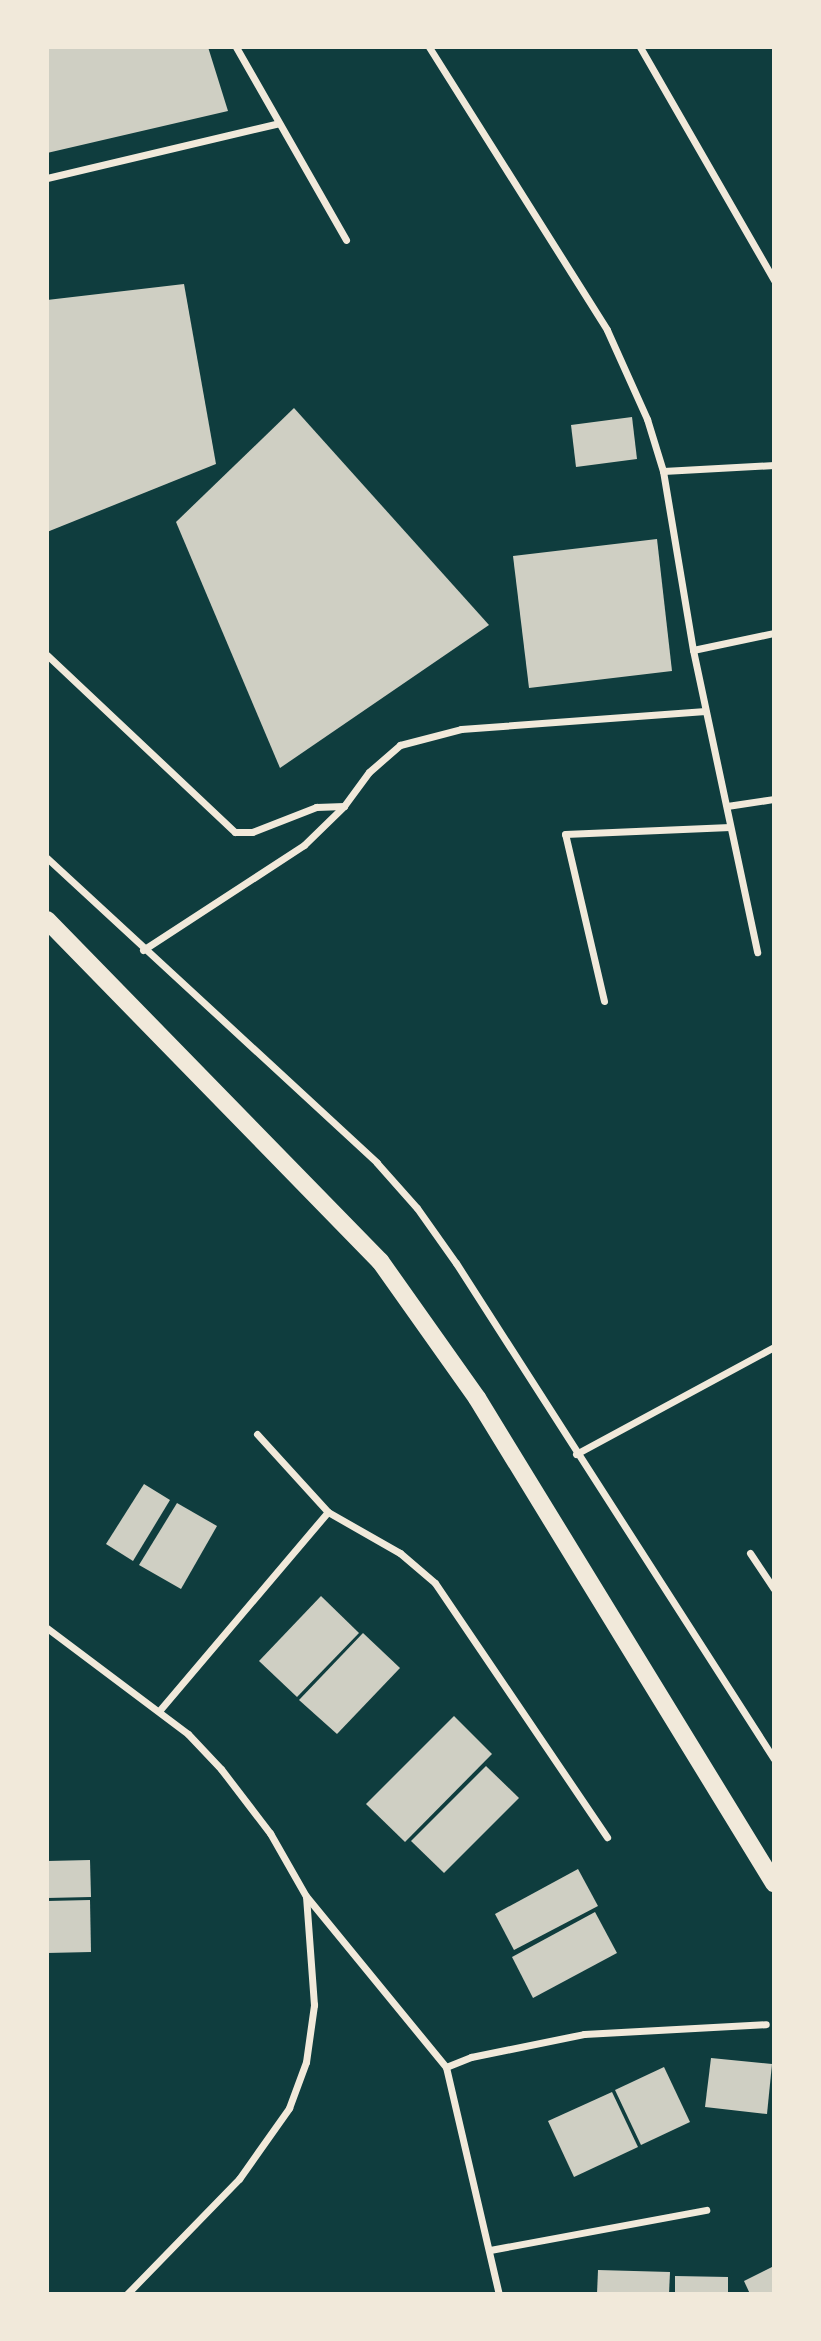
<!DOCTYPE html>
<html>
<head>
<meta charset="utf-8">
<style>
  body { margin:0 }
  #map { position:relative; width:821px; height:2341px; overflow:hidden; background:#0f3d3e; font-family:Barlow,sans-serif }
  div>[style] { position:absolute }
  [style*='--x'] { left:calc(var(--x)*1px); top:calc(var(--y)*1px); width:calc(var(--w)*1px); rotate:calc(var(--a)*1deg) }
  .building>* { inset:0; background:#cfcfc3 }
  .minor>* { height:7px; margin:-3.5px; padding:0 3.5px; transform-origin:3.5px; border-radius:3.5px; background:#f1e9da }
  .primary>* { height:18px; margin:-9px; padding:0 9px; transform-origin:9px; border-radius:9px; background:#f1e9da }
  span { translate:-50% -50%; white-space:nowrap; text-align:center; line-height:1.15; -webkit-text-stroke:6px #f1e9da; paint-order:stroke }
  .frame { position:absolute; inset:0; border:49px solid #f1e9da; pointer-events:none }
</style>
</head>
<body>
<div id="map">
  <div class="building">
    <div style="clip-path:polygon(47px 47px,208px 47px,228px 111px,47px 153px)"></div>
    <div style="clip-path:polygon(184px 284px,216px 464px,47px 532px,47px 300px)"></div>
    <div style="clip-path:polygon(294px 408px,489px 625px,280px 768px,176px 522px)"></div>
    <div style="clip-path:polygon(632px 417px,637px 459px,576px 467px,571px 425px)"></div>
    <div style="clip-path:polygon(657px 539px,672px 671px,529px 688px,513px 556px)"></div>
    <div style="clip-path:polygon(144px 1484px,170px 1500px,133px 1561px,106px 1544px)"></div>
    <div style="clip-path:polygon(177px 1503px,217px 1526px,181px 1589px,139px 1565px)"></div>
    <div style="clip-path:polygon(321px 1596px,359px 1633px,297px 1697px,259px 1661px)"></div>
    <div style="clip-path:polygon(363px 1633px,400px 1668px,337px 1734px,299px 1700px)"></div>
    <div style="clip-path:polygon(454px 1716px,492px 1754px,405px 1842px,366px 1804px)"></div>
    <div style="clip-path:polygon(486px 1766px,519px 1798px,444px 1873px,411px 1841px)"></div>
    <div style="clip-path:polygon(90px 1860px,91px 1897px,47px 1898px,47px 1861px)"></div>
    <div style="clip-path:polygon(578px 1869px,598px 1906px,514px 1950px,495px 1914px)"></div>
    <div style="clip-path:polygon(90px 1900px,91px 1952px,47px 1953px,47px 1901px)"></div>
    <div style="clip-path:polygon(595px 1912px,617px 1953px,533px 1998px,512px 1957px)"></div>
    <div style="clip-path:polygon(711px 2058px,772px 2064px,767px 2114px,705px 2107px)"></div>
    <div style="clip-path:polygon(664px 2067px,690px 2122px,641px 2145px,615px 2090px)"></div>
    <div style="clip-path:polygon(612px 2092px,638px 2147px,574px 2177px,548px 2121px)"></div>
    <div style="clip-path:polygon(774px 2266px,774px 2294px,750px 2294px,744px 2281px)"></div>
    <div style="clip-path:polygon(598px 2270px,670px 2272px,669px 2294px,597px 2294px)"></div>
    <div style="clip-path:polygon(675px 2276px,728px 2277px,728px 2294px,675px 2294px)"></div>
  </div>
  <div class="minor">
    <div style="--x:236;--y:47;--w:222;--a:60.3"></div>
    <div style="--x:429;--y:47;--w:334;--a:57.8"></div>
    <div style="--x:607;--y:330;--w:98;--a:65.8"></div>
    <div style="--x:647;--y:419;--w:54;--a:72.9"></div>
    <div style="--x:663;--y:471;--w:181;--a:80.5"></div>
    <div style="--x:693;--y:650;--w:309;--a:78"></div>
    <div style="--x:640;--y:47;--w:269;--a:60.1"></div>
    <div style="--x:47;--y:178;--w:238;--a:-13.3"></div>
    <div style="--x:663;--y:471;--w:111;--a:-3.1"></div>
    <div style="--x:693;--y:650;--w:83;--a:-11.9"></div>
    <div style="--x:47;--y:655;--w:258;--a:43.3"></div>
    <div style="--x:235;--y:832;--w:17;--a:0"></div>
    <div style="--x:252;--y:832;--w:69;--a:-21.3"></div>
    <div style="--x:316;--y:807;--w:28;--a:-2"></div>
    <div style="--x:727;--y:806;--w:48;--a:-8.5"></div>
    <div style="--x:47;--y:858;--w:449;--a:42.7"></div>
    <div style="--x:377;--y:1163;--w:60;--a:48.4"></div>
    <div style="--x:417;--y:1208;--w:67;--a:54.7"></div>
    <div style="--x:456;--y:1263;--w:589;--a:57.33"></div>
    <div style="--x:143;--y:950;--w:192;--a:-33.1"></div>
    <div style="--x:304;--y:845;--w:56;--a:-44.3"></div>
    <div style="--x:344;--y:806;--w:42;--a:-53.7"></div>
    <div style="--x:369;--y:772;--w:41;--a:-41.1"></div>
    <div style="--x:400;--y:745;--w:63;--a:-14.7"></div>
    <div style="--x:461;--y:729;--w:245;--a:-4.2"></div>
    <div style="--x:604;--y:1001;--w:171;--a:-103.1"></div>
    <div style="--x:565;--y:834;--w:165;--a:-2.4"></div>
    <div style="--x:257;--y:1434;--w:105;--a:47.7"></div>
    <div style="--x:328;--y:1512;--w:83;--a:29.7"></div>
    <div style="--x:400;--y:1553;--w:46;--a:40.6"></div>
    <div style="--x:435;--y:1583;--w:307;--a:55.9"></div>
    <div style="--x:576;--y:1454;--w:225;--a:-28.4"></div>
    <div style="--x:750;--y:1553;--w:43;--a:56.3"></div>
    <div style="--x:47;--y:1628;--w:176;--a:36.9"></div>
    <div style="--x:188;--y:1734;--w:48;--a:46.7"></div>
    <div style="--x:221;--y:1769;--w:81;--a:52.6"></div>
    <div style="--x:270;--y:1833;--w:73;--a:60.3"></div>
    <div style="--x:306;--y:1896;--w:221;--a:50.7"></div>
    <div style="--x:446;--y:2067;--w:233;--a:76.9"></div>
    <div style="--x:159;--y:1711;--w:261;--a:-49.7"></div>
    <div style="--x:446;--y:2067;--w:27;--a:-22"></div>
    <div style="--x:471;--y:2057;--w:115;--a:-11.5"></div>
    <div style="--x:584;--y:2034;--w:182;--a:-3.1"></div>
    <div style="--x:490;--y:2250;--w:220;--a:-10.5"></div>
    <div style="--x:127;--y:2294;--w:161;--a:-45.8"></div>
    <div style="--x:239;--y:2179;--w:87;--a:-54.8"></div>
    <div style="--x:289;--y:2108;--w:49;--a:-69.7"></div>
    <div style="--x:306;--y:2062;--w:58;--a:-82"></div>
    <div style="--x:314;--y:2005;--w:108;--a:-94.2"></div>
  </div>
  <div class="primary">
    <div style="--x:47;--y:920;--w:477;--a:45.7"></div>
    <div style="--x:380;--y:1261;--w:168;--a:54.7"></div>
    <div style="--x:477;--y:1398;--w:569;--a:58.52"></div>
  </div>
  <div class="frame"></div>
</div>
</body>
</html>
